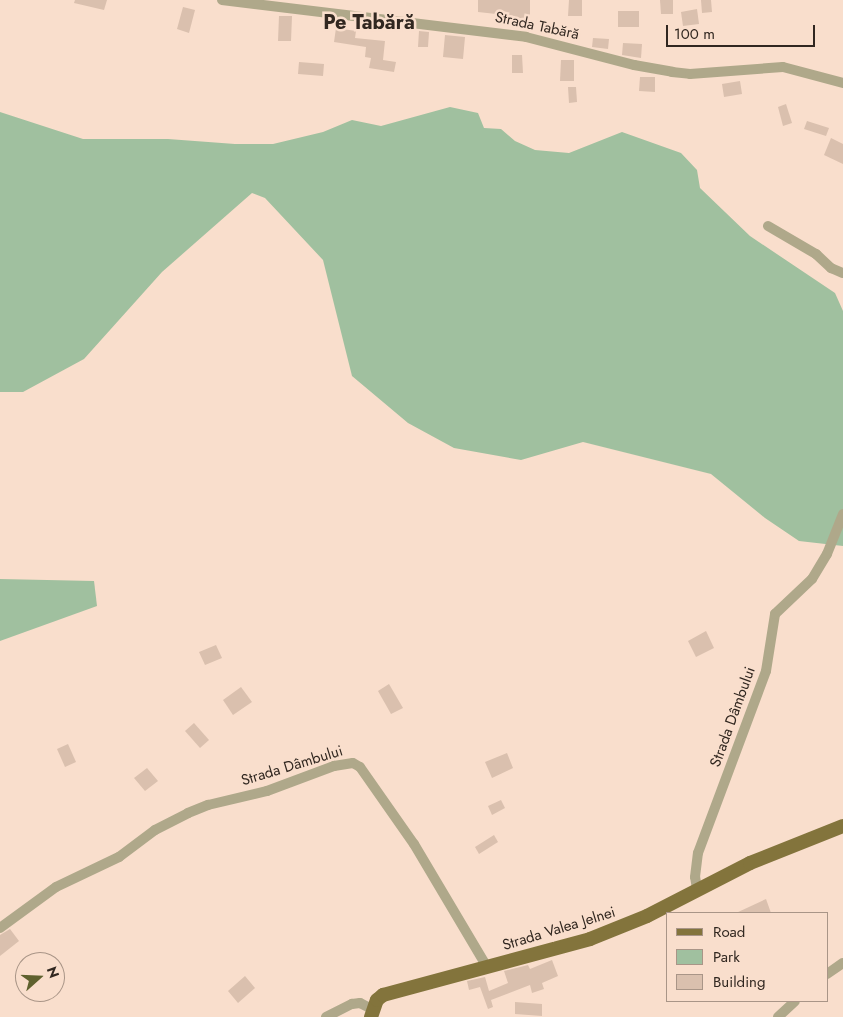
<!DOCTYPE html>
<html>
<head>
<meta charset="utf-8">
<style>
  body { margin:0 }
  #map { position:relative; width:843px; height:1017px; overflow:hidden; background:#f9decc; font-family:Jost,sans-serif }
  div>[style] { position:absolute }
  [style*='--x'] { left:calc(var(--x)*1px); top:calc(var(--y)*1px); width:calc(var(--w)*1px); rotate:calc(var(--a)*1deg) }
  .green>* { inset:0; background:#a0c09f }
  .building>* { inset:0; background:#dac0ae }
  .minor>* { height:10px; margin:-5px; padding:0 5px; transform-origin:5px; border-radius:5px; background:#afa88a }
  .major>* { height:14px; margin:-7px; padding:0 7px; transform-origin:7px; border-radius:7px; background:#83743c }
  span { translate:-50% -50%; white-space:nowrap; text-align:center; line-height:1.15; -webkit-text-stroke:5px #f9decc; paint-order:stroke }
  .street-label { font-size:15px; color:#312720 }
  .district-label { font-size:20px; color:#312720; font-weight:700 }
  .legend { position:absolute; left:666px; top:912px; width:162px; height:90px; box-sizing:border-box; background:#f9decc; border:1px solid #a99587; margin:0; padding:6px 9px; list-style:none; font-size:15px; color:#312720 }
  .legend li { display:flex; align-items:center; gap:10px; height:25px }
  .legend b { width:25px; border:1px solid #a99587 }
  .north { position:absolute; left:15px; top:952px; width:50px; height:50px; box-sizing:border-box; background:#f9decc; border:1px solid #a99587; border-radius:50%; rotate:70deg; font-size:14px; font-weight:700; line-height:20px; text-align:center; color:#312720 }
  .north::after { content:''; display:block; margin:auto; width:18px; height:22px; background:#5f612e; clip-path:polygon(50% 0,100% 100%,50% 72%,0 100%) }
  .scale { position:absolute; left:666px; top:25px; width:149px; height:22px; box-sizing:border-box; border:2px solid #312720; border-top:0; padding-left:6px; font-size:15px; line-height:18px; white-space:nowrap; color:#312720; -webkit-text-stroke:4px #f9decc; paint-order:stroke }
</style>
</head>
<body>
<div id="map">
  <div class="green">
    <div style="clip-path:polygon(450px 107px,478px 113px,484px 128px,501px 129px,515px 141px,535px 150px,569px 153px,622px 132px,681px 153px,697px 170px,700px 188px,750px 236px,835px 293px,843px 311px,843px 546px,799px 541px,765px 518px,711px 474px,583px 442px,521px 460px,454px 448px,408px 423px,352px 376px,323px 260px,265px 198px,252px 193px,162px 272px,84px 359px,23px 392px,0 392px,0 112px,83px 139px,168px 139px,235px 144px,273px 144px,323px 132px,352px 120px,381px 126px)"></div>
    <div style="clip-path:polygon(0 579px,94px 581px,97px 606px,0 641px)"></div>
  </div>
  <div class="building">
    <div style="clip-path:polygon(75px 0,107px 0,104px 10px,74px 3px)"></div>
    <div style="clip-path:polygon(478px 0,530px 0,530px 18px,515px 18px,515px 16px,478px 12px)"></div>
    <div style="clip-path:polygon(569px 0,582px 0,582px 16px,568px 16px)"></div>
    <div style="clip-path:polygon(660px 0,673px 0,673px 14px,661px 14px)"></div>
    <div style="clip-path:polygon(701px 0,711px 0,712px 12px,702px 13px)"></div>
    <div style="clip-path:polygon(183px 7px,195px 10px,189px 33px,177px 29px)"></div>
    <div style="clip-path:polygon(697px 9px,699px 24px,683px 26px,681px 12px)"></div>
    <div style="clip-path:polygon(618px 11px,639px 11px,639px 27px,618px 27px)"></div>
    <div style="clip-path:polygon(279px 16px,292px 16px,291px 41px,278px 41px)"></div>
    <div style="clip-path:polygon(336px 28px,356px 31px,355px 38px,385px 41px,383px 60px,396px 62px,394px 72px,369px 68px,371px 58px,365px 57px,366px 47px,334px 42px)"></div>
    <div style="clip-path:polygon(419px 31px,429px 32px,428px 47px,418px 47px)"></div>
    <div style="clip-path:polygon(445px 35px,465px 37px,463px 59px,443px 57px)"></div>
    <div style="clip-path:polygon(593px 38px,609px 39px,608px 49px,592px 47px)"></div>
    <div style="clip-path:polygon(623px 43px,642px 44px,641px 58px,622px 55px)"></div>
    <div style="clip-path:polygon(512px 55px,522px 55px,523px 73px,512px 73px)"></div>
    <div style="clip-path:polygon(561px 60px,574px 60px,574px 81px,560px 81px)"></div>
    <div style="clip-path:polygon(299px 62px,324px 64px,323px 76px,298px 74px)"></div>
    <div style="clip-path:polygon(640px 77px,655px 77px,655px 92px,639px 91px)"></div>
    <div style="clip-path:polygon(740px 81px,742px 94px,724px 97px,722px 84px)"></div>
    <div style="clip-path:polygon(568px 87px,576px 87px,577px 102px,569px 103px)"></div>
    <div style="clip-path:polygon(786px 104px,792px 123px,783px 126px,778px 107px)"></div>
    <div style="clip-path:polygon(807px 121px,829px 128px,826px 136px,804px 129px)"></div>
    <div style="clip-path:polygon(831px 138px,843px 144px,843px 164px,824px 155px)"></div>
    <div style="clip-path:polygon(706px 631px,714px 648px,696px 657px,688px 641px)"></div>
    <div style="clip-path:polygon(216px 645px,222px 658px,205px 665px,199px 652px)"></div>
    <div style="clip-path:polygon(389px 684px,403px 708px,391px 714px,378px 691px)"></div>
    <div style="clip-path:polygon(241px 687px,252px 702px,233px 715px,223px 700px)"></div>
    <div style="clip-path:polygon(194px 723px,209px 740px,200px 748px,185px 731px)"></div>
    <div style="clip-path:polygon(68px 744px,76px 762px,65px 767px,57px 749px)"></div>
    <div style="clip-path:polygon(507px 753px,513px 768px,492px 778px,485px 762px)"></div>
    <div style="clip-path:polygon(147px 768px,158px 781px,145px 791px,134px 778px)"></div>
    <div style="clip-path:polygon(501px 800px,505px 808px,492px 815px,488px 806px)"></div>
    <div style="clip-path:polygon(494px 835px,498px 842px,479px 854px,475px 847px)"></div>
    <div style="clip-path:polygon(766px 899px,771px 913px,736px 913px)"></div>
    <div style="clip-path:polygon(10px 929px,19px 941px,0 956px,0 935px)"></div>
    <div style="clip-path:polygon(552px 960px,558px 976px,542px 983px,544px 989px,532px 993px,530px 985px,491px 1000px,493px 1007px,488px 1009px,480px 987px,469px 990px,467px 981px,485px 977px,489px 991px,508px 983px,504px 971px,528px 965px,530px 969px)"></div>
    <div style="clip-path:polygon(245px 976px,255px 988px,238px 1003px,228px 991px)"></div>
    <div style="clip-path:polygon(515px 1002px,542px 1004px,542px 1016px,515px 1014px)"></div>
  </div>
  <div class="minor">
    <div style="--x:222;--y:0;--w:306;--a:6.9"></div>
    <div style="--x:526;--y:37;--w:112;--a:14.5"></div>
    <div style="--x:634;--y:65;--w:39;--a:10"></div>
    <div style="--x:672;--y:72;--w:18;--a:6"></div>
    <div style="--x:690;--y:74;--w:93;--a:-4.3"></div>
    <div style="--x:783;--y:67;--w:62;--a:14.9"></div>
    <div style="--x:768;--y:226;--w:56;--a:30.3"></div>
    <div style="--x:816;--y:254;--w:21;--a:43"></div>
    <div style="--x:831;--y:268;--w:13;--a:23"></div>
    <div style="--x:697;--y:889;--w:12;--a:-99"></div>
    <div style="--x:695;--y:877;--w:24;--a:-83"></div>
    <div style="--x:698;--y:853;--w:194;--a:-69.5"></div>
    <div style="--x:766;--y:671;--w:58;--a:-81"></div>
    <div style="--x:775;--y:614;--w:51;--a:-43.4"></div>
    <div style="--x:812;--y:579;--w:29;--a:-59"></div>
    <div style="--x:827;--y:554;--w:43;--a:-68.2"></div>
    <div style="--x:0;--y:928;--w:69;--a:-36.2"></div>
    <div style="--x:56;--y:887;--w:70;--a:-25.5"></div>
    <div style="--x:119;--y:857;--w:45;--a:-36.9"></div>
    <div style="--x:155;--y:830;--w:37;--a:-27"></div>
    <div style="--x:188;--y:813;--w:22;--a:-22"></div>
    <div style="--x:208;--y:805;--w:61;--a:-13.3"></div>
    <div style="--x:267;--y:791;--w:72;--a:-20.5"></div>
    <div style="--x:334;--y:766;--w:19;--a:-9"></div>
    <div style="--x:353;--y:763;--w:8;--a:30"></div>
    <div style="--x:360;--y:767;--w:94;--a:55"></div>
    <div style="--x:414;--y:844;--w:143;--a:59.3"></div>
    <div style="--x:827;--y:974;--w:19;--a:-35"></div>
    <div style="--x:326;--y:1017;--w:29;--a:-27"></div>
    <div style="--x:352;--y:1004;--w:8;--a:-7"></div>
    <div style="--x:360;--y:1003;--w:13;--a:27"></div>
    <div style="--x:778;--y:1017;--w:23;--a:-43"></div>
  </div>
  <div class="major">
    <div style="--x:371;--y:1017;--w:18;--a:-71"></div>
    <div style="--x:377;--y:1000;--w:8;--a:-40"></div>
    <div style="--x:383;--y:995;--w:214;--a:-15.1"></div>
    <div style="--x:590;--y:939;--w:61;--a:-22"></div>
    <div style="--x:647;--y:916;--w:116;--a:-27.2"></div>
    <div style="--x:750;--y:863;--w:100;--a:-21.7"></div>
  </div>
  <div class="street-label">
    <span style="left:537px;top:26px;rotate:12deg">Strada Tabără</span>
    <span style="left:733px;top:717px;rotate:-70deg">Strada Dâmbului</span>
    <span style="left:292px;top:766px;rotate:-17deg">Strada Dâmbului</span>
    <span style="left:559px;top:929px;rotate:-17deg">Strada Valea Jelnei</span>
  </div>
  <div class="district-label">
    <span style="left:369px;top:22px">Pe Tabără</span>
  </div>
  <ul class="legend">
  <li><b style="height:6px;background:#83743c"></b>Road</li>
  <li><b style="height:14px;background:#a0c09f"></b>Park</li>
  <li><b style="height:14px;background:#dac0ae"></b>Building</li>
  </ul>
  <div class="north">N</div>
  <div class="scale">100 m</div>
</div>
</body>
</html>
